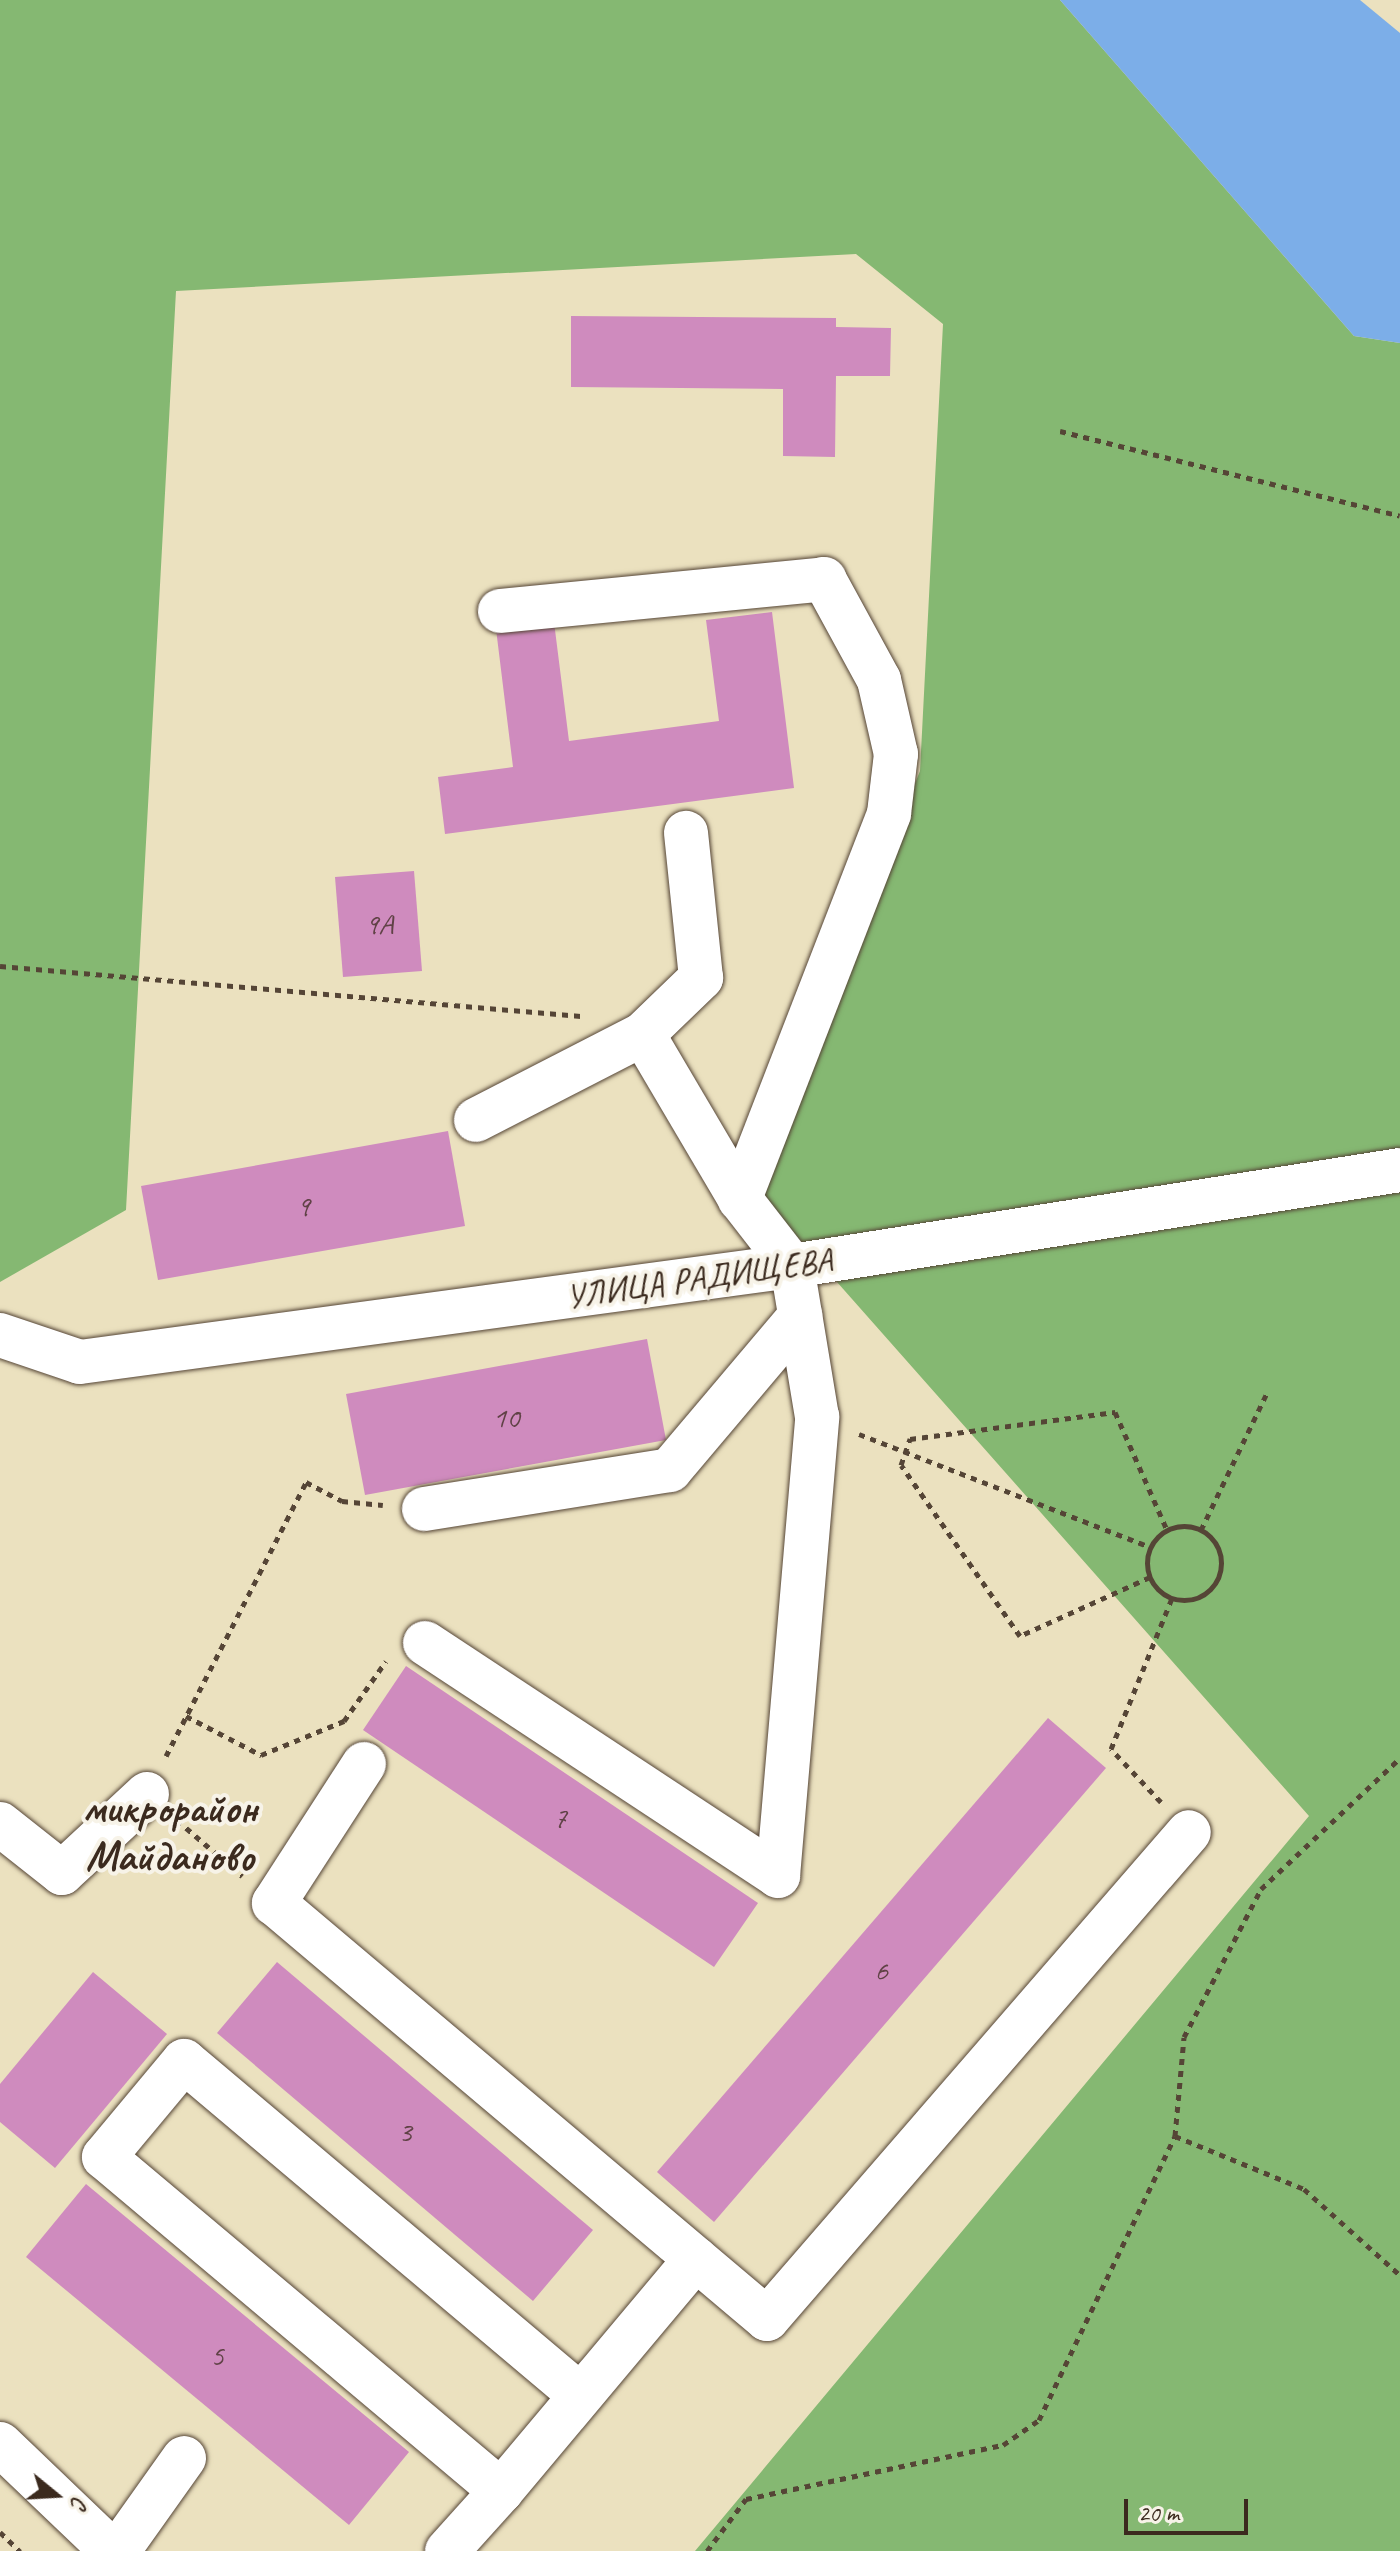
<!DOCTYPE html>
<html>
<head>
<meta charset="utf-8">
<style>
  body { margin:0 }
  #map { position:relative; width:1400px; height:2551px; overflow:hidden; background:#ebe1bf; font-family:Caveat,sans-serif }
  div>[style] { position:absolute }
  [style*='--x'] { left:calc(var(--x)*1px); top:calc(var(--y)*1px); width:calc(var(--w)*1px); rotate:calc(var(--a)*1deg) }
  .forest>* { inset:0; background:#85b872 }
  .water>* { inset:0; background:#7caee8 }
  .building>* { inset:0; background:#cf8bbe }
  .path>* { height:5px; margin-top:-2.5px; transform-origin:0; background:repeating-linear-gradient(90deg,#554536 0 6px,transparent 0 12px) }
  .path>.ring { margin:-2.5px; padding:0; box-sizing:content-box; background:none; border:5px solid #554536; border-radius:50% }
  .roads { filter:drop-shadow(0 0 2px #554536) drop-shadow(0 0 2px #554536) }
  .minor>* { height:44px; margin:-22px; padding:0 22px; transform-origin:22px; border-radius:22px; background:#fff }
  span { translate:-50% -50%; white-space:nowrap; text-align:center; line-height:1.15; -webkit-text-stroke:8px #f7f3e8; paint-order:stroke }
  .number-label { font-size:30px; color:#604246 }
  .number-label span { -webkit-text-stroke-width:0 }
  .street-label { font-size:34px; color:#3b2a1e }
  .district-label { font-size:42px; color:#3b2a1e; font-weight:700 }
  .north { position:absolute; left:16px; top:2455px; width:80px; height:80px; -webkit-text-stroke:6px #f7f3e8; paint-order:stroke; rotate:108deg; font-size:22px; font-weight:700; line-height:32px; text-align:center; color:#3b2a1e }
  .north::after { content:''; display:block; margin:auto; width:28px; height:36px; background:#3b2a1e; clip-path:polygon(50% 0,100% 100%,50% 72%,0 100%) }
  .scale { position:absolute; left:1124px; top:2499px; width:124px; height:36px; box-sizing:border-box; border:4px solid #3b2a1e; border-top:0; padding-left:10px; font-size:24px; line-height:28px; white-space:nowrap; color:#3b2a1e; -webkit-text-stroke:6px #f7f3e8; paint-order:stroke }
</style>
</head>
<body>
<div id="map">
  <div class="forest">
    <div style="clip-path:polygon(0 0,1060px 0,1354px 336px,1400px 343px,1400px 2551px,695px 2551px,1309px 1816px,753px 1187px,920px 771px,943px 324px,856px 254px,176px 291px,126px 1210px,0 1282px)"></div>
  </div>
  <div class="water">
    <div style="clip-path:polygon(1060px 0,1360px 0,1400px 33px,1400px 343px,1354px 336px)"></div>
  </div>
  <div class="building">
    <div style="clip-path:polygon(571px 316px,836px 318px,836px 327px,891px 328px,890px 376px,836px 376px,835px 457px,783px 456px,783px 389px,571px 387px)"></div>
    <div style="clip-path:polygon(772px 612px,794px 788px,445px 834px,438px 777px,513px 767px,496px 629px,554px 622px,569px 741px,719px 721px,706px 620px)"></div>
    <div style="clip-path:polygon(414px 871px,422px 971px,343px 977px,335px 877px)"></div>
    <div style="clip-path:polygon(448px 1131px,465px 1226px,158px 1280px,141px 1186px)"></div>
    <div style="clip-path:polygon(647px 1339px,666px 1440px,365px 1495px,346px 1394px)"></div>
    <div style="clip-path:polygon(406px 1666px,758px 1903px,714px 1967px,363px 1730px)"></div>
    <div style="clip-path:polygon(1048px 1718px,1106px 1768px,714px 2222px,657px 2172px)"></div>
    <div style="clip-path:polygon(277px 1962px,593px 2230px,533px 2301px,217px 2033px)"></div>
    <div style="clip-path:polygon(93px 1972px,167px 2034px,55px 2168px,0 2122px,0 2084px)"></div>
    <div style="clip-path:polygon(86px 2184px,409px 2452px,349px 2525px,26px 2257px)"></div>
  </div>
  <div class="path">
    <div style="--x:1060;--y:431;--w:350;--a:14"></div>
    <div style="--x:0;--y:966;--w:583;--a:4.92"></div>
    <div style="--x:859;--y:1434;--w:312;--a:21.2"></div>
    <div class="ring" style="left:1147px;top:1526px;width:69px;height:69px"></div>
    <div style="--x:1201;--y:1530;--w:154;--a:-64.3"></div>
    <div style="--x:1150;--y:1577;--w:143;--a:155.6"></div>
    <div style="--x:1020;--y:1636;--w:208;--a:-124.8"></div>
    <div style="--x:901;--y:1465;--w:28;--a:-71"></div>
    <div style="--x:910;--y:1439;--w:207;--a:-7.5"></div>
    <div style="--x:1115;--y:1412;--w:129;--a:66.2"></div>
    <div style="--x:186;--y:1716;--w:85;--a:27.5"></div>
    <div style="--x:261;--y:1755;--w:90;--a:-22.3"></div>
    <div style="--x:344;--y:1721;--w:73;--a:-55"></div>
    <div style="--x:166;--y:1756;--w:308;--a:-62.9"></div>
    <div style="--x:306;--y:1482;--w:41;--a:27.8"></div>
    <div style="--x:342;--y:1501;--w:41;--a:5.6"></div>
    <div style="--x:1161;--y:1802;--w:73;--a:-133.3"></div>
    <div style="--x:1111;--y:1749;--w:163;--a:-68"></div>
    <div style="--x:177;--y:1820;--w:86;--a:40.7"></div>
    <div style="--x:1175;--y:2136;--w:139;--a:22.3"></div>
    <div style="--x:1304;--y:2189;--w:129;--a:41.9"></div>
    <div style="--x:0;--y:2532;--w:28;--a:44"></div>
    <div style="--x:707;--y:2551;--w:65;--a:-53.1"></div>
    <div style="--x:746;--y:2499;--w:263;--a:-11.9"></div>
    <div style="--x:1003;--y:2445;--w:44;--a:-34.8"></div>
    <div style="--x:1039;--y:2420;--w:315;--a:-64.4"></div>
    <div style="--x:1175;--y:2136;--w:99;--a:-84.8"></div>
    <div style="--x:1184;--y:2037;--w:167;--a:-62.5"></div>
    <div style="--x:1261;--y:1889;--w:191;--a:-43.3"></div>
  </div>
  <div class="roads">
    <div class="minor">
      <div style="--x:500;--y:611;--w:326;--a:-5.6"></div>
      <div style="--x:824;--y:579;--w:115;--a:61.4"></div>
      <div style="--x:879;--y:680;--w:76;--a:77.1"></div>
      <div style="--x:896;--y:754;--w:60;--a:96.7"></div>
      <div style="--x:889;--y:814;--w:413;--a:111.2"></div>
      <div style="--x:476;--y:1120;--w:188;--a:-27.2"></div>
      <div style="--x:643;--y:1034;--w:81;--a:-44"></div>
      <div style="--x:701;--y:978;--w:146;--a:-95.9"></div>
      <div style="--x:0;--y:1335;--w:84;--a:18.6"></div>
      <div style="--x:80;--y:1362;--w:718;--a:-7.68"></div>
      <div style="--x:792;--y:1266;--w:616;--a:-8.97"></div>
      <div style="--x:424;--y:1509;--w:249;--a:-9"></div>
      <div style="--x:670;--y:1470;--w:202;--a:-49.8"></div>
      <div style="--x:425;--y:1643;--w:423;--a:33.4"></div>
      <div style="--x:778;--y:1876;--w:461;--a:-85.1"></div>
      <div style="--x:817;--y:1417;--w:153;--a:-99.4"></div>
      <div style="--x:792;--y:1266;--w:85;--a:-127.8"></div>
      <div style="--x:740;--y:1199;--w:191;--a:-120.5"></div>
      <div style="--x:364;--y:1764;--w:166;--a:122.9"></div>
      <div style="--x:274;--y:1903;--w:645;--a:40.16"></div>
      <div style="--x:767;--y:2319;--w:644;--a:-49.09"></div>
      <div style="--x:0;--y:1824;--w:79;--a:38.3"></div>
      <div style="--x:62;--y:1873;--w:116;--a:-42.9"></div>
      <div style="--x:580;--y:2395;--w:518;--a:-139.85"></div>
      <div style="--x:184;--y:2061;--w:125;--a:129.8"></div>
      <div style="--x:104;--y:2157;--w:519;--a:40.07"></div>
      <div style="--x:501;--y:2491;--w:303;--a:-50"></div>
      <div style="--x:0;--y:2444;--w:155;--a:43.7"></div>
      <div style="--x:118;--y:2551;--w:114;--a:-54.6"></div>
      <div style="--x:447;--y:2551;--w:81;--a:-48"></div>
    </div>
  </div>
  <div class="number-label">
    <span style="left:379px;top:924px">9А</span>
    <span style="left:303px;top:1206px">9</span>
    <span style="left:506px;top:1417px">10</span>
    <span style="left:560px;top:1817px">7</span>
    <span style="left:881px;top:1970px">6</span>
    <span style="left:405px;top:2131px">3</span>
    <span style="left:217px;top:2355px">5</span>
  </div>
  <div class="street-label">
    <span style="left:699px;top:1278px;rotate:-8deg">УЛИЦА РАДИЩЕВА</span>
  </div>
  <div class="district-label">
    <span style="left:170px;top:1833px">микрорайон<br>Майданово</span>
  </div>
  <div class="north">С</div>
  <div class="scale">20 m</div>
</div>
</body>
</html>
